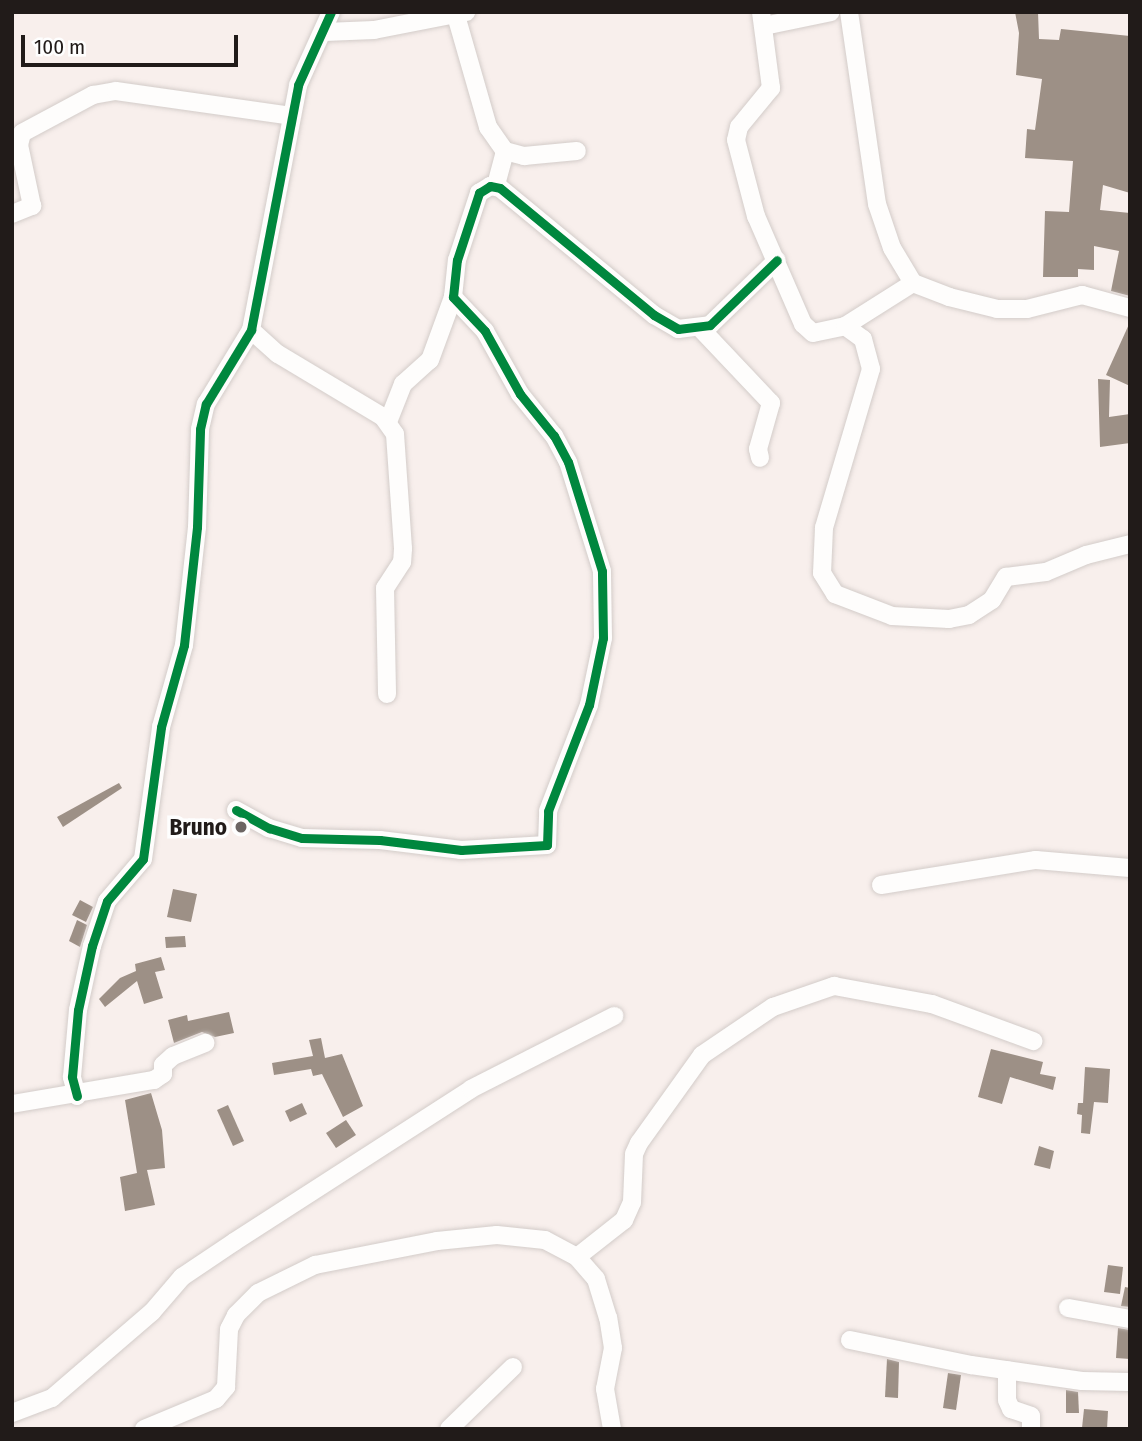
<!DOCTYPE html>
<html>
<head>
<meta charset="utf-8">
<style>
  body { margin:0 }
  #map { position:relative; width:1142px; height:1441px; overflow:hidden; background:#f8efec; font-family:"Fira Sans Condensed",sans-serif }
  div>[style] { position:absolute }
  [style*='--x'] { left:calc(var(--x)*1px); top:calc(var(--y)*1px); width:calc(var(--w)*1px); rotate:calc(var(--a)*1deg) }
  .building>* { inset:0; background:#9d9086 }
  .roads { filter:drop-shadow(0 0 2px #d3ccc9) drop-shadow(0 0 2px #d3ccc9) }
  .minor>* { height:18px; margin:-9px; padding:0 9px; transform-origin:9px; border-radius:9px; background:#fefdfc }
  .cycleway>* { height:9px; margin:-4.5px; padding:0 4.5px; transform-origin:4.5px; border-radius:4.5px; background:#00873e }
  .dots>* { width:19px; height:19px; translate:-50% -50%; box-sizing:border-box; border:4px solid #fefefe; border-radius:50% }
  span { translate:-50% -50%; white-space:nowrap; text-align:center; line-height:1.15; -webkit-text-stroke:7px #fefefe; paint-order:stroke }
  .poi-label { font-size:23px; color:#211b19; font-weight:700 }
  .right { translate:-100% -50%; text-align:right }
  .frame { position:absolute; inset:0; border:14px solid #211b19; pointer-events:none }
  .scale { position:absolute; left:21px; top:35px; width:217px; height:32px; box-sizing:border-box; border:4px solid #211b19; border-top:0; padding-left:9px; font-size:21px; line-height:24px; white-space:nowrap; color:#211b19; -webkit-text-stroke:5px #fefefe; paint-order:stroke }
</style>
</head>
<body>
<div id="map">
  <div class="building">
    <div style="clip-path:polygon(1015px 12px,1038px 12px,1039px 39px,1059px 40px,1061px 29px,1130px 36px,1130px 193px,1103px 185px,1100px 210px,1130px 213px,1130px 296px,1111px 291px,1119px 251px,1094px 246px,1094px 270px,1078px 269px,1078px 277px,1043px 277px,1045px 211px,1069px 212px,1073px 161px,1025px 158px,1027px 129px,1035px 130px,1042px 79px,1016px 75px,1019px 33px)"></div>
    <div style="clip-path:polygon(1130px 322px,1130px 386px,1106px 375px)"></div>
    <div style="clip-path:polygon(1098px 379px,1110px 380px,1109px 417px,1130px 414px,1130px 443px,1100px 447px)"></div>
    <div style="clip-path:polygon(119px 783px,122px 788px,63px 827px,57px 817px)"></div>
    <div style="clip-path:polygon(173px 889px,197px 894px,191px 922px,167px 917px)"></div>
    <div style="clip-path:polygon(80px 900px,93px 907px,86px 922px,72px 915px)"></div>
    <div style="clip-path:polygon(77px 920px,87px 925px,80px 947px,69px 941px)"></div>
    <div style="clip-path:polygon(185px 936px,186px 947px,166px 948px,165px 937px)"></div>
    <div style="clip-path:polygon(161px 957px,165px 970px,155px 972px,163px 998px,144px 1004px,137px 981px,105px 1007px,99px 999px,120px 978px,136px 971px,135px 964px)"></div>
    <div style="clip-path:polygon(229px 1012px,234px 1033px,215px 1037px,202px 1032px,174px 1043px,168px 1020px,187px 1015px,188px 1021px)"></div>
    <div style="clip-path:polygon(321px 1038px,325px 1058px,342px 1054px,363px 1106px,343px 1117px,322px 1074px,313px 1076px,311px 1069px,274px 1075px,272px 1063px,313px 1056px,309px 1040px)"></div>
    <div style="clip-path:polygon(991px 1049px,1043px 1062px,1040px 1074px,1056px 1077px,1053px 1090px,1010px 1077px,1002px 1104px,978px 1097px)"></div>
    <div style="clip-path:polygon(1085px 1067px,1110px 1069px,1108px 1103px,1094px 1102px,1090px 1134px,1081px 1133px,1082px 1115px,1077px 1114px,1078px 1103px,1083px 1103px)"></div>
    <div style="clip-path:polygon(151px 1093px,162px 1130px,165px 1168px,147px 1170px,155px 1205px,125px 1211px,120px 1177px,137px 1173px,125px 1100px)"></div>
    <div style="clip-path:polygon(302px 1103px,307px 1114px,290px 1122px,285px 1111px)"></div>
    <div style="clip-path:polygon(228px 1105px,244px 1141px,233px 1146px,217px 1110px)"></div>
    <div style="clip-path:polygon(346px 1120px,356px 1135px,336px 1148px,326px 1133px)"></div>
    <div style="clip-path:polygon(1039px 1146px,1054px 1151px,1050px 1169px,1034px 1165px)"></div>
    <div style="clip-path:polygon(1108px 1265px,1123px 1267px,1120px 1294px,1104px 1292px)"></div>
    <div style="clip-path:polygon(1125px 1287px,1130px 1288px,1130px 1307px,1121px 1306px)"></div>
    <div style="clip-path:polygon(1118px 1328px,1130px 1330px,1130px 1359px,1116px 1358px)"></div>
    <div style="clip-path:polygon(887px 1359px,899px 1362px,898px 1398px,885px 1397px)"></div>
    <div style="clip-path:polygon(948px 1373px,961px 1375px,956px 1410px,943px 1408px)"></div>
    <div style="clip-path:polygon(1066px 1390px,1078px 1392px,1079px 1413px,1066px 1413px)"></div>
    <div style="clip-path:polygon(1084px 1409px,1108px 1411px,1107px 1429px,1082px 1428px)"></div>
  </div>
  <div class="roads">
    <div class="minor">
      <div style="--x:455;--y:12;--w:120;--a:74"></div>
      <div style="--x:488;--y:127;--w:29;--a:55"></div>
      <div style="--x:505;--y:151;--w:20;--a:15"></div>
      <div style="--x:524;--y:156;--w:53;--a:-5.4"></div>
      <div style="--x:761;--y:12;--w:77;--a:82.5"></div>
      <div style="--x:771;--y:88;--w:50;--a:129.4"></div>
      <div style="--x:739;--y:127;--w:13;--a:103"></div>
      <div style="--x:736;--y:140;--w:79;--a:75.3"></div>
      <div style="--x:756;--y:216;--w:118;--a:66.5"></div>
      <div style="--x:803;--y:324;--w:13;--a:42"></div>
      <div style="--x:813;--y:333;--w:33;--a:-12"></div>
      <div style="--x:845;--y:326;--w:80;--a:-32.3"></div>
      <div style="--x:849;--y:12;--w:194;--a:81.7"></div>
      <div style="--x:877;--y:204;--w:46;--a:71.2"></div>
      <div style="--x:892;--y:248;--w:41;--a:59"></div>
      <div style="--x:913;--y:283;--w:39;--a:21"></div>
      <div style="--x:949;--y:297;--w:49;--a:14"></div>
      <div style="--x:997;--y:309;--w:30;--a:0"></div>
      <div style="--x:1027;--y:309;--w:57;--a:-14.3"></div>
      <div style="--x:1082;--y:295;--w:50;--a:15.2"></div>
      <div style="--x:764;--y:26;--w:68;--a:-11.8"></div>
      <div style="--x:325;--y:32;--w:49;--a:-2.3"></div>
      <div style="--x:374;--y:30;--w:94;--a:-11.1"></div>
      <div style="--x:496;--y:185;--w:35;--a:-75"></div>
      <div style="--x:12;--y:214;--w:22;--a:-22"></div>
      <div style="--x:32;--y:206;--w:62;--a:-102"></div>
      <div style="--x:19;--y:145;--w:12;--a:-76"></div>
      <div style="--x:22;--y:133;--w:81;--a:-28.2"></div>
      <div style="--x:93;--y:95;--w:23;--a:-10"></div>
      <div style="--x:116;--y:91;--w:177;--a:8.1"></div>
      <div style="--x:845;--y:326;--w:22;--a:36"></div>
      <div style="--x:863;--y:339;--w:31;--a:75"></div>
      <div style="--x:871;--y:369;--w:166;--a:106.5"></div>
      <div style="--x:824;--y:528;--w:45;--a:92.5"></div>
      <div style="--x:822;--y:573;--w:25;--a:58"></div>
      <div style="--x:835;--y:594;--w:61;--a:21.1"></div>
      <div style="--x:892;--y:616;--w:57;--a:3"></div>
      <div style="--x:949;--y:619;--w:20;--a:-11"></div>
      <div style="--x:969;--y:615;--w:27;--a:-33"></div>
      <div style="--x:992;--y:600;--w:27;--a:-59"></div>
      <div style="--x:1006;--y:577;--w:40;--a:-7.1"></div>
      <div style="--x:1046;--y:572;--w:43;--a:-23"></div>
      <div style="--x:1086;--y:555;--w:45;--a:-14"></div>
      <div style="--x:701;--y:329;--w:102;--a:46.6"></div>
      <div style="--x:771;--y:403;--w:48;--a:105.8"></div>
      <div style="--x:758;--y:449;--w:9;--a:77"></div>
      <div style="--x:251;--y:330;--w:36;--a:42"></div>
      <div style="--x:278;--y:354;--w:122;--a:31"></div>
      <div style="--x:383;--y:417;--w:21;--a:55"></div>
      <div style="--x:395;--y:434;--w:115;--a:86"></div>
      <div style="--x:403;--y:549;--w:13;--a:94"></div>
      <div style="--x:402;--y:562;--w:31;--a:123"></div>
      <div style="--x:385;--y:588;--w:106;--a:88.9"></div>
      <div style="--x:388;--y:422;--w:41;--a:-68.5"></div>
      <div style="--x:403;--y:384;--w:36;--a:-42"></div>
      <div style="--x:430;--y:360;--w:67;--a:-69.9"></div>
      <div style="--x:236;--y:810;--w:38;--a:29"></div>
      <div style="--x:269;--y:828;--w:34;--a:17"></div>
      <div style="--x:302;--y:838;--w:78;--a:1.5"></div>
      <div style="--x:380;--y:840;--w:82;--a:7"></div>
      <div style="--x:461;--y:850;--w:86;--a:-3.3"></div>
      <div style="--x:547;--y:845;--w:34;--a:-88"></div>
      <div style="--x:548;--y:811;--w:114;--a:-68.9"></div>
      <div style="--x:589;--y:705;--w:68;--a:-78.2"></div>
      <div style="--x:603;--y:638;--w:67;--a:-90.9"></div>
      <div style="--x:602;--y:571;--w:114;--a:-107.3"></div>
      <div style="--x:568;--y:462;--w:30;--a:-118"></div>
      <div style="--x:554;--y:436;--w:54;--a:-129"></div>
      <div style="--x:520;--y:394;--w:72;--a:-119.1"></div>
      <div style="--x:485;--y:331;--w:47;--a:-133.3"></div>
      <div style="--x:453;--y:297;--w:37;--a:-84"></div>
      <div style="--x:457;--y:260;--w:71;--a:-71.8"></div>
      <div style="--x:479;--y:193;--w:13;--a:-32"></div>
      <div style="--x:490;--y:186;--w:10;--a:11"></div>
      <div style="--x:500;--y:188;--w:200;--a:39.5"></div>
      <div style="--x:654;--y:315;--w:28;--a:30"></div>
      <div style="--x:678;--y:329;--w:32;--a:-7"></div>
      <div style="--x:710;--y:325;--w:93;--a:-44.1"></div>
      <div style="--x:881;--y:885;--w:157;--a:-9.2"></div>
      <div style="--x:1036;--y:860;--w:94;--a:4.9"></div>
      <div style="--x:77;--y:1096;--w:20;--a:-105"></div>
      <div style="--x:72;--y:1077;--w:67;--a:-84.9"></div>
      <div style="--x:78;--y:1010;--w:66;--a:-77.7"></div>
      <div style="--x:92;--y:946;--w:47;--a:-71.6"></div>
      <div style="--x:107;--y:901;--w:55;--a:-49.4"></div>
      <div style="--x:143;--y:859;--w:133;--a:-82.2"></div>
      <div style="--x:161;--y:727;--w:85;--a:-74.3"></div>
      <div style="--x:184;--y:645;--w:119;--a:-83.7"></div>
      <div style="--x:197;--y:527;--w:98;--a:-88.2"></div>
      <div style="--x:200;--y:429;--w:26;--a:-77"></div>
      <div style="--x:206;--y:404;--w:87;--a:-58.7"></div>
      <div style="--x:251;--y:330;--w:249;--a:-79.1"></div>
      <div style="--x:298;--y:85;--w:80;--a:-65.7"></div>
      <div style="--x:12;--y:1104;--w:144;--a:-9.6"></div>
      <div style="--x:154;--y:1080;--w:11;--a:-34"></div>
      <div style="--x:163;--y:1074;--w:9;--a:-90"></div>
      <div style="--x:163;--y:1065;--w:13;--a:-42"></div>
      <div style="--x:173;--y:1056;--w:35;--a:-22"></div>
      <div style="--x:1068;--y:1308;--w:63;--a:10.1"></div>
      <div style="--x:850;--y:1340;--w:124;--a:11.7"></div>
      <div style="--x:971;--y:1365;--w:112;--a:8.2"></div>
      <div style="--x:1082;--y:1381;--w:48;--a:1.2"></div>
      <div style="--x:1007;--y:1370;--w:30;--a:90"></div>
      <div style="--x:1007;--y:1400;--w:10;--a:66"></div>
      <div style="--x:1011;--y:1409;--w:21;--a:19"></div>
      <div style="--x:1031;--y:1416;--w:13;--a:90"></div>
      <div style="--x:12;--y:1413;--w:43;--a:-20.6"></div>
      <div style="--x:52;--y:1398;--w:132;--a:-40.7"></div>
      <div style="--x:152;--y:1312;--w:46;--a:-49.4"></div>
      <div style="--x:182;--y:1277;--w:63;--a:-33.9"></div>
      <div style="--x:234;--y:1242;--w:282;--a:-32.8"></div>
      <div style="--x:471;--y:1089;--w:161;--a:-27"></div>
      <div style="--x:144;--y:1429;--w:78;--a:-22.6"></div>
      <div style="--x:216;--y:1399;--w:16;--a:-50"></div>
      <div style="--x:226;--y:1387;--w:58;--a:-87"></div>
      <div style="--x:229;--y:1329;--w:16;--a:-63"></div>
      <div style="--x:236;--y:1315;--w:31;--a:-45"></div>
      <div style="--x:258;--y:1293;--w:64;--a:-26.2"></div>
      <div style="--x:315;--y:1265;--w:124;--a:-11.1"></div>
      <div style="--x:437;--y:1241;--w:60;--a:-5.7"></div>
      <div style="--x:497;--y:1235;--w:48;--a:5.9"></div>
      <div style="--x:545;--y:1240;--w:36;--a:28"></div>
      <div style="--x:449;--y:1429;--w:89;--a:-44.1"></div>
      <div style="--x:612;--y:1429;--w:41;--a:-99.9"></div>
      <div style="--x:605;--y:1389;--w:42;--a:-79"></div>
      <div style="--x:613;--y:1348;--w:30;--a:-99"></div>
      <div style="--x:608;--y:1318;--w:41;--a:-107.1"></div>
      <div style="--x:596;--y:1279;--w:29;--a:-131"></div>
      <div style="--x:577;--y:1257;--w:60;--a:-38.2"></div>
      <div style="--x:624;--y:1220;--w:20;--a:-66"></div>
      <div style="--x:632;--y:1202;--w:48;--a:-87.6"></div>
      <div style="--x:634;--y:1154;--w:12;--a:-66"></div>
      <div style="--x:639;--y:1143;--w:108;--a:-54.4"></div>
      <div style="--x:702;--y:1055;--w:86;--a:-34.1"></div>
      <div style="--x:773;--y:1007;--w:65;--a:-19"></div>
      <div style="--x:834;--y:986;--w:100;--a:10.4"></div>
      <div style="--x:932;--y:1004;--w:108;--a:20.1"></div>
    </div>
  </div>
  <div class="cycleway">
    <div style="--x:236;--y:810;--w:38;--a:29"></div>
    <div style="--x:269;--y:828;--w:34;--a:17"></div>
    <div style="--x:302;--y:838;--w:78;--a:1.5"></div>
    <div style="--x:380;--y:840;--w:82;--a:7"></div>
    <div style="--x:461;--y:850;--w:86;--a:-3.3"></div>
    <div style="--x:547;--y:845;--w:34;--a:-88"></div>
    <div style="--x:548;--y:811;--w:114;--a:-68.9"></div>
    <div style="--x:589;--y:705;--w:68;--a:-78.2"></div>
    <div style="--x:603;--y:638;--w:67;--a:-90.9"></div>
    <div style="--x:602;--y:571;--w:114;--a:-107.3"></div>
    <div style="--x:568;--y:462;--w:30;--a:-118"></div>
    <div style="--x:554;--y:436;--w:54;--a:-129"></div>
    <div style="--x:520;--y:394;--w:72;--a:-119.1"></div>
    <div style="--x:485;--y:331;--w:47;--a:-133.3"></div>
    <div style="--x:453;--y:297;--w:37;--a:-84"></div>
    <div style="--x:457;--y:260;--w:71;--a:-71.8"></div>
    <div style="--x:479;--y:193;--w:13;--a:-32"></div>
    <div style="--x:490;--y:186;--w:10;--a:11"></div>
    <div style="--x:500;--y:188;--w:200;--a:39.5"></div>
    <div style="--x:654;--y:315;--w:28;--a:30"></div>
    <div style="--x:678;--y:329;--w:32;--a:-7"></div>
    <div style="--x:710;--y:325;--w:93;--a:-44.1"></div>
    <div style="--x:77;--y:1096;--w:20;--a:-105"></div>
    <div style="--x:72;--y:1077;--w:67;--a:-84.9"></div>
    <div style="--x:78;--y:1010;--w:66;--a:-77.7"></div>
    <div style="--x:92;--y:946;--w:47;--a:-71.6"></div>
    <div style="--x:107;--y:901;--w:55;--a:-49.4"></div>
    <div style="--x:143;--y:859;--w:133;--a:-82.2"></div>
    <div style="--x:161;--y:727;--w:85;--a:-74.3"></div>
    <div style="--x:184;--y:645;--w:119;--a:-83.7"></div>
    <div style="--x:197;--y:527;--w:98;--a:-88.2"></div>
    <div style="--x:200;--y:429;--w:26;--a:-77"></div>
    <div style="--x:206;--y:404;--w:87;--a:-58.7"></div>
    <div style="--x:251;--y:330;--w:249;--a:-79.1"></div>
    <div style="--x:298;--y:85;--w:80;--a:-65.7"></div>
  </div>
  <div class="dots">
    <div style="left:241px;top:827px;background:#6c6563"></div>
  </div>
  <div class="poi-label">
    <span class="right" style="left:227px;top:827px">Bruno</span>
  </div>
  <div class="frame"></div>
  <div class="scale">100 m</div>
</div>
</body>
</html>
